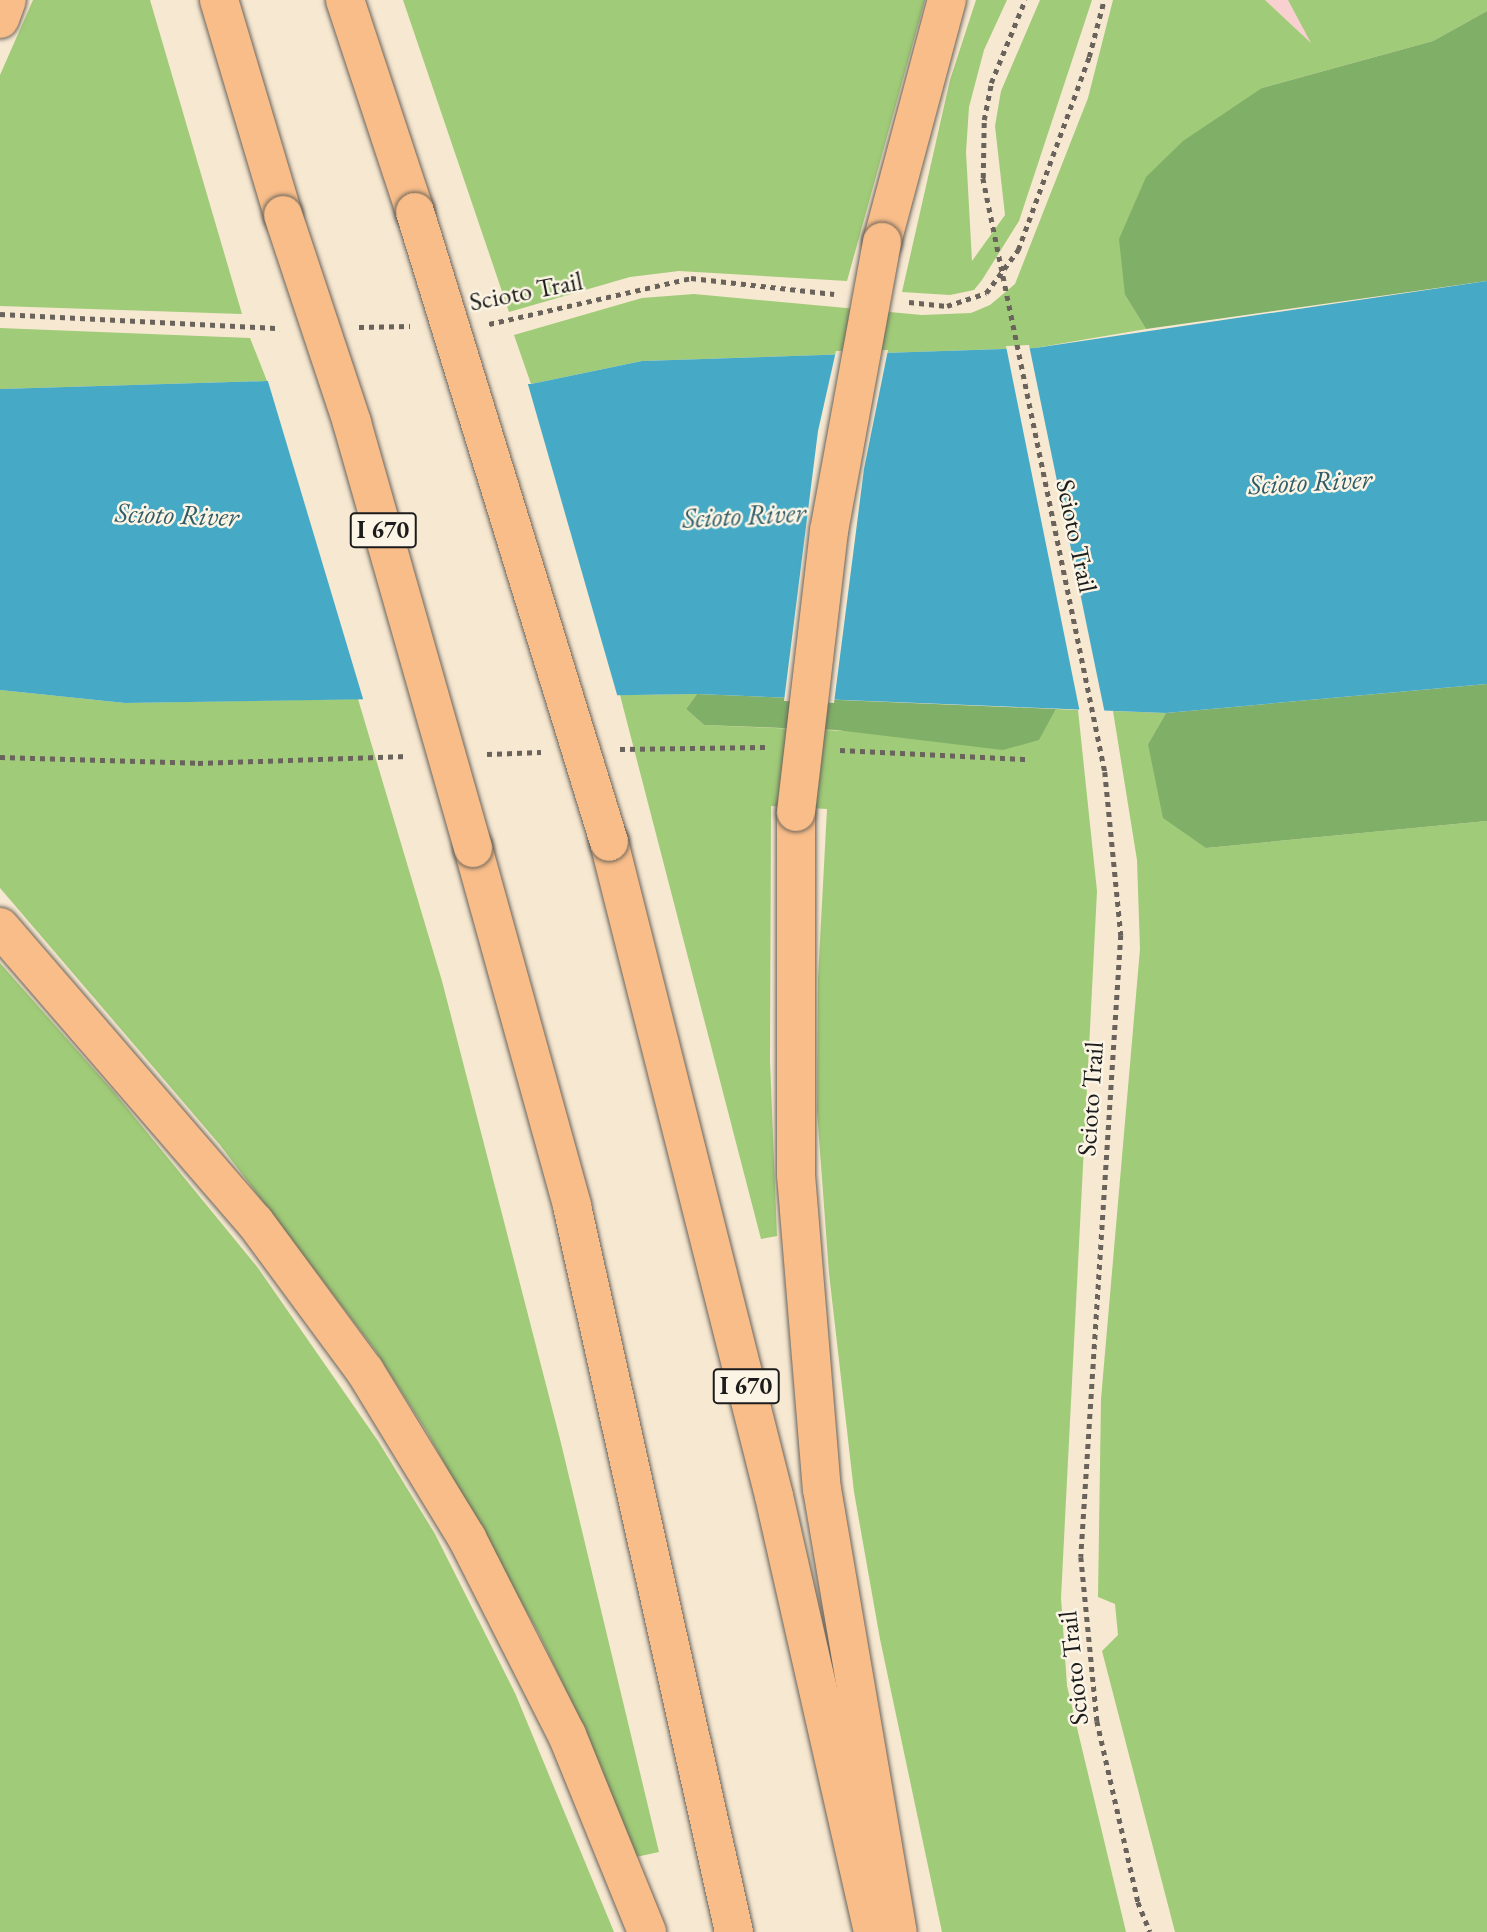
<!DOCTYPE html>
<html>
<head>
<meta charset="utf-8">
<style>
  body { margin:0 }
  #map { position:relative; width:1487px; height:1932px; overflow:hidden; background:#f7e8d1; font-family:"EB Garamond",serif }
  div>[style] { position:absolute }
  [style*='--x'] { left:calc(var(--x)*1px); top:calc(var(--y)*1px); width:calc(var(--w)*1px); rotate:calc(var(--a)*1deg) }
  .built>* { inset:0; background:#f7d0cf }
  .green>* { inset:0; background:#a0cb78 }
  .forest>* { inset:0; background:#80af68 }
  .water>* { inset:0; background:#46aac6 }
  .pier>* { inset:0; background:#f7e8d1 }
  .path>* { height:4.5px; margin-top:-2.25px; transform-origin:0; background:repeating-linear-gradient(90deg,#69635b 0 5px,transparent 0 10px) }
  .roads { filter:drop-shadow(0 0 2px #69635b) drop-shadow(0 0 2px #69635b) }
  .motorway>* { height:38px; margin:-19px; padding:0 19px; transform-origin:19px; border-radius:19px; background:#f8bd89 }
  .path-bridge>* { height:4.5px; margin-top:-2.25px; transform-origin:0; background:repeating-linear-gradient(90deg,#69635b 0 5px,transparent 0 10px) }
  .bridges { filter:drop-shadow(0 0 2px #69635b) drop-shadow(0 0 2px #69635b) }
  .motorway-bridge>* { height:38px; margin:-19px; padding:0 19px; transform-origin:19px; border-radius:19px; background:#f8bd89 }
  span { translate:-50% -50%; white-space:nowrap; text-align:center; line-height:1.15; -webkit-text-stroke:5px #fcf5e5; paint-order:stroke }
  .shield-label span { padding:2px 5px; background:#fcf5e5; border:2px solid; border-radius:5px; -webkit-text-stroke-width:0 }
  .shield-label { font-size:24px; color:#1c1c1c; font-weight:700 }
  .street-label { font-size:26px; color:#1c1c1c }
  .water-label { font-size:28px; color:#2f5c68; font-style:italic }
</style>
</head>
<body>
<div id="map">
  <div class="built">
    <div style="clip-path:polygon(1265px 0,1395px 0,1313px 45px)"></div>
  </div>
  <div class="green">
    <div style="clip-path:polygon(33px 0,150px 0,242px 314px,0 306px,0 75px)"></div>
    <div style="clip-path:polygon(403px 0,925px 0,847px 281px,679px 271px,630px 277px,509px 312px)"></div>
    <div style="clip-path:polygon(976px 0,1007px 0,984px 50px,969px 107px,966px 152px,972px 261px,1005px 215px,995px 126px,1001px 91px,1040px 0,1092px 0,1019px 221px,982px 280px,974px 290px,950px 295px,902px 292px,950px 80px)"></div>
    <div style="clip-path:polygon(1113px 0,1265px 0,1311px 43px,1288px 0,1487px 0,1487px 11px,1433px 41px,1262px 88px,1125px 295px,1146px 329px,1035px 348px,642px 361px,531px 384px,514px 335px,642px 298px,694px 294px,922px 315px,971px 313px,990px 305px,1015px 284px,1088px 98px)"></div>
    <div style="clip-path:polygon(0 328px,250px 338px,267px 381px,0 389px)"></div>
    <div style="clip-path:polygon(0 690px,125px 703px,358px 699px,442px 981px,560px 1439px,659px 1852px,636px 1857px,587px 1734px,539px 1634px,427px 1432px,375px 1350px,220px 1145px,0 888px)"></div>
    <div style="clip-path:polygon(697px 694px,686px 709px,704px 725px,1039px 739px,1056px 709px,1078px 710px,1097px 891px,1061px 1598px,1067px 1686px,1126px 1932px,942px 1932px,880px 1639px,854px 1492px,829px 1273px,817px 1111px,818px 978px,827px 809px,771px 806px,770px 1061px,777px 1236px,761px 1239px,620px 695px)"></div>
    <div style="clip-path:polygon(1113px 711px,1166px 713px,1148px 744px,1206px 848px,1487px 821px,1487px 1932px,1175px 1932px,1102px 1651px,1118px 1635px,1115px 1604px,1098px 1597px,1101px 1399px,1140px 949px,1137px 860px)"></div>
    <div style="clip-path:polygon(0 963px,114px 1092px,258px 1268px,378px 1441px,435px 1534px,515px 1693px,614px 1932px,0 1932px)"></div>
  </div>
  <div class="forest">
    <div style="clip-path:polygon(1487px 11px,1487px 281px,1146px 329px,1125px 295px,1119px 239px,1146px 177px,1183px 141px,1262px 88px,1433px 41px)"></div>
    <div style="clip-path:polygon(1487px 684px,1487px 821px,1206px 848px,1163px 818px,1148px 744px,1166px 713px)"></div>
    <div style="clip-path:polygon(697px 694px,1056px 709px,1039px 740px,1003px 750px,836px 730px,704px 725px,686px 709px)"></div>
  </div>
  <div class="water">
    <div style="clip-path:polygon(1487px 281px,1487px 684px,1166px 713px,697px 694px,125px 703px,0 690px,0 389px,267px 381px,531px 384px,642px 361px,1035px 348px)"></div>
  </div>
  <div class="pier">
    <div style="clip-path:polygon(1029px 345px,1105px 714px,1080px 713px,1006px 346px)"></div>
    <div style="clip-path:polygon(888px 350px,864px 469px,834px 703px,784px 701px,818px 431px,836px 351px)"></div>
    <div style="clip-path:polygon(267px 378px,527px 381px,618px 698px,364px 702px)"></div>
  </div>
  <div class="path">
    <div style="--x:983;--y:178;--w:58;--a:-89"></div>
    <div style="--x:984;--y:120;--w:38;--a:-79"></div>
    <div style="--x:991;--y:83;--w:90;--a:-67.7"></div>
    <div style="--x:909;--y:302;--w:38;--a:6"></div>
    <div style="--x:947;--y:306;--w:41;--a:-18.4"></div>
    <div style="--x:986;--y:293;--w:54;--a:-53.3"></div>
    <div style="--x:1018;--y:250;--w:206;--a:-69.8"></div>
    <div style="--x:1089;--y:57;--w:59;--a:-75.3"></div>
    <div style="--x:0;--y:314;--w:280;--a:2.9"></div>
    <div style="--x:489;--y:324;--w:207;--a:-12.8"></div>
    <div style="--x:691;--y:278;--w:144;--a:6.4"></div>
    <div style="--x:359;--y:327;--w:51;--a:-1.1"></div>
    <div style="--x:620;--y:749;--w:145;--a:-0.8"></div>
    <div style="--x:840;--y:750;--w:187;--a:2.8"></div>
    <div style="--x:487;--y:754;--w:54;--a:-2.1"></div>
    <div style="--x:0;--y:757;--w:198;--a:1.7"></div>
    <div style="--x:198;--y:763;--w:210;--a:-1.9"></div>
    <div style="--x:1105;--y:772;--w:164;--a:84.4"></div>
    <div style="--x:1121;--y:935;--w:623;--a:93.68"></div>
    <div style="--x:1081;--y:1557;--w:165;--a:84.4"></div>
    <div style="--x:1097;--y:1721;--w:186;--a:77.2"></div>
    <div style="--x:1138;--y:1902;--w:32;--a:68"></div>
  </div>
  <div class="roads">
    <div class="motorway">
      <div style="--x:219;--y:0;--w:224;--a:73.4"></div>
      <div style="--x:345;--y:0;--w:223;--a:71.7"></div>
      <div style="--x:0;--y:19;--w:20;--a:-70"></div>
      <div style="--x:882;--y:242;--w:251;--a:-75"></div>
      <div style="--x:796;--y:812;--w:363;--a:90"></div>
      <div style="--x:796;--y:1175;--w:315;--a:85.3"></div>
      <div style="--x:822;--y:1489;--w:449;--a:80.3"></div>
      <div style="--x:609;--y:842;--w:674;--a:75.84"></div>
      <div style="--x:774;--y:1496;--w:445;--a:77.2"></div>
      <div style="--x:473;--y:848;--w:371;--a:74.5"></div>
      <div style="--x:572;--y:1206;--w:744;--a:77.42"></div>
      <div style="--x:0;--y:927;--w:390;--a:49.2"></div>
      <div style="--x:255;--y:1222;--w:185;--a:53.6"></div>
      <div style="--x:365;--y:1371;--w:196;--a:58.6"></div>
      <div style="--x:467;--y:1538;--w:221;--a:63.1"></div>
      <div style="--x:567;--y:1735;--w:213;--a:67.9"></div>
    </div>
  </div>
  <div class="path-bridge">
    <div style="--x:983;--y:178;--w:606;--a:78.39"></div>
  </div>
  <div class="bridges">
    <div class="motorway-bridge">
      <div style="--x:415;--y:212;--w:659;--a:72.88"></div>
      <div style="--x:283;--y:215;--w:219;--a:71.6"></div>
      <div style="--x:352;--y:423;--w:442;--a:74.1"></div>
      <div style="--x:796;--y:812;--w:283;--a:-83.3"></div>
      <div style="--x:829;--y:531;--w:294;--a:-79.6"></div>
    </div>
  </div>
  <div class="shield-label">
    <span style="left:383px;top:530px">I 670</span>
    <span style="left:746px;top:1386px">I 670</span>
  </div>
  <div class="street-label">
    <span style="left:526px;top:292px;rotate:-11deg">Scioto Trail</span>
    <span style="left:1076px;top:536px;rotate:78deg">Scioto Trail</span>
    <span style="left:1091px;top:1099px;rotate:-86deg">Scioto Trail</span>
    <span style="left:1074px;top:1668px;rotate:-96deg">Scioto Trail</span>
  </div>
  <div class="water-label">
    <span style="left:1310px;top:481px;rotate:-3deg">Scioto River</span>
    <span style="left:177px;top:514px;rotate:2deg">Scioto River</span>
    <span style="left:744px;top:515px;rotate:-3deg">Scioto River</span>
  </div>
</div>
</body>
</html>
